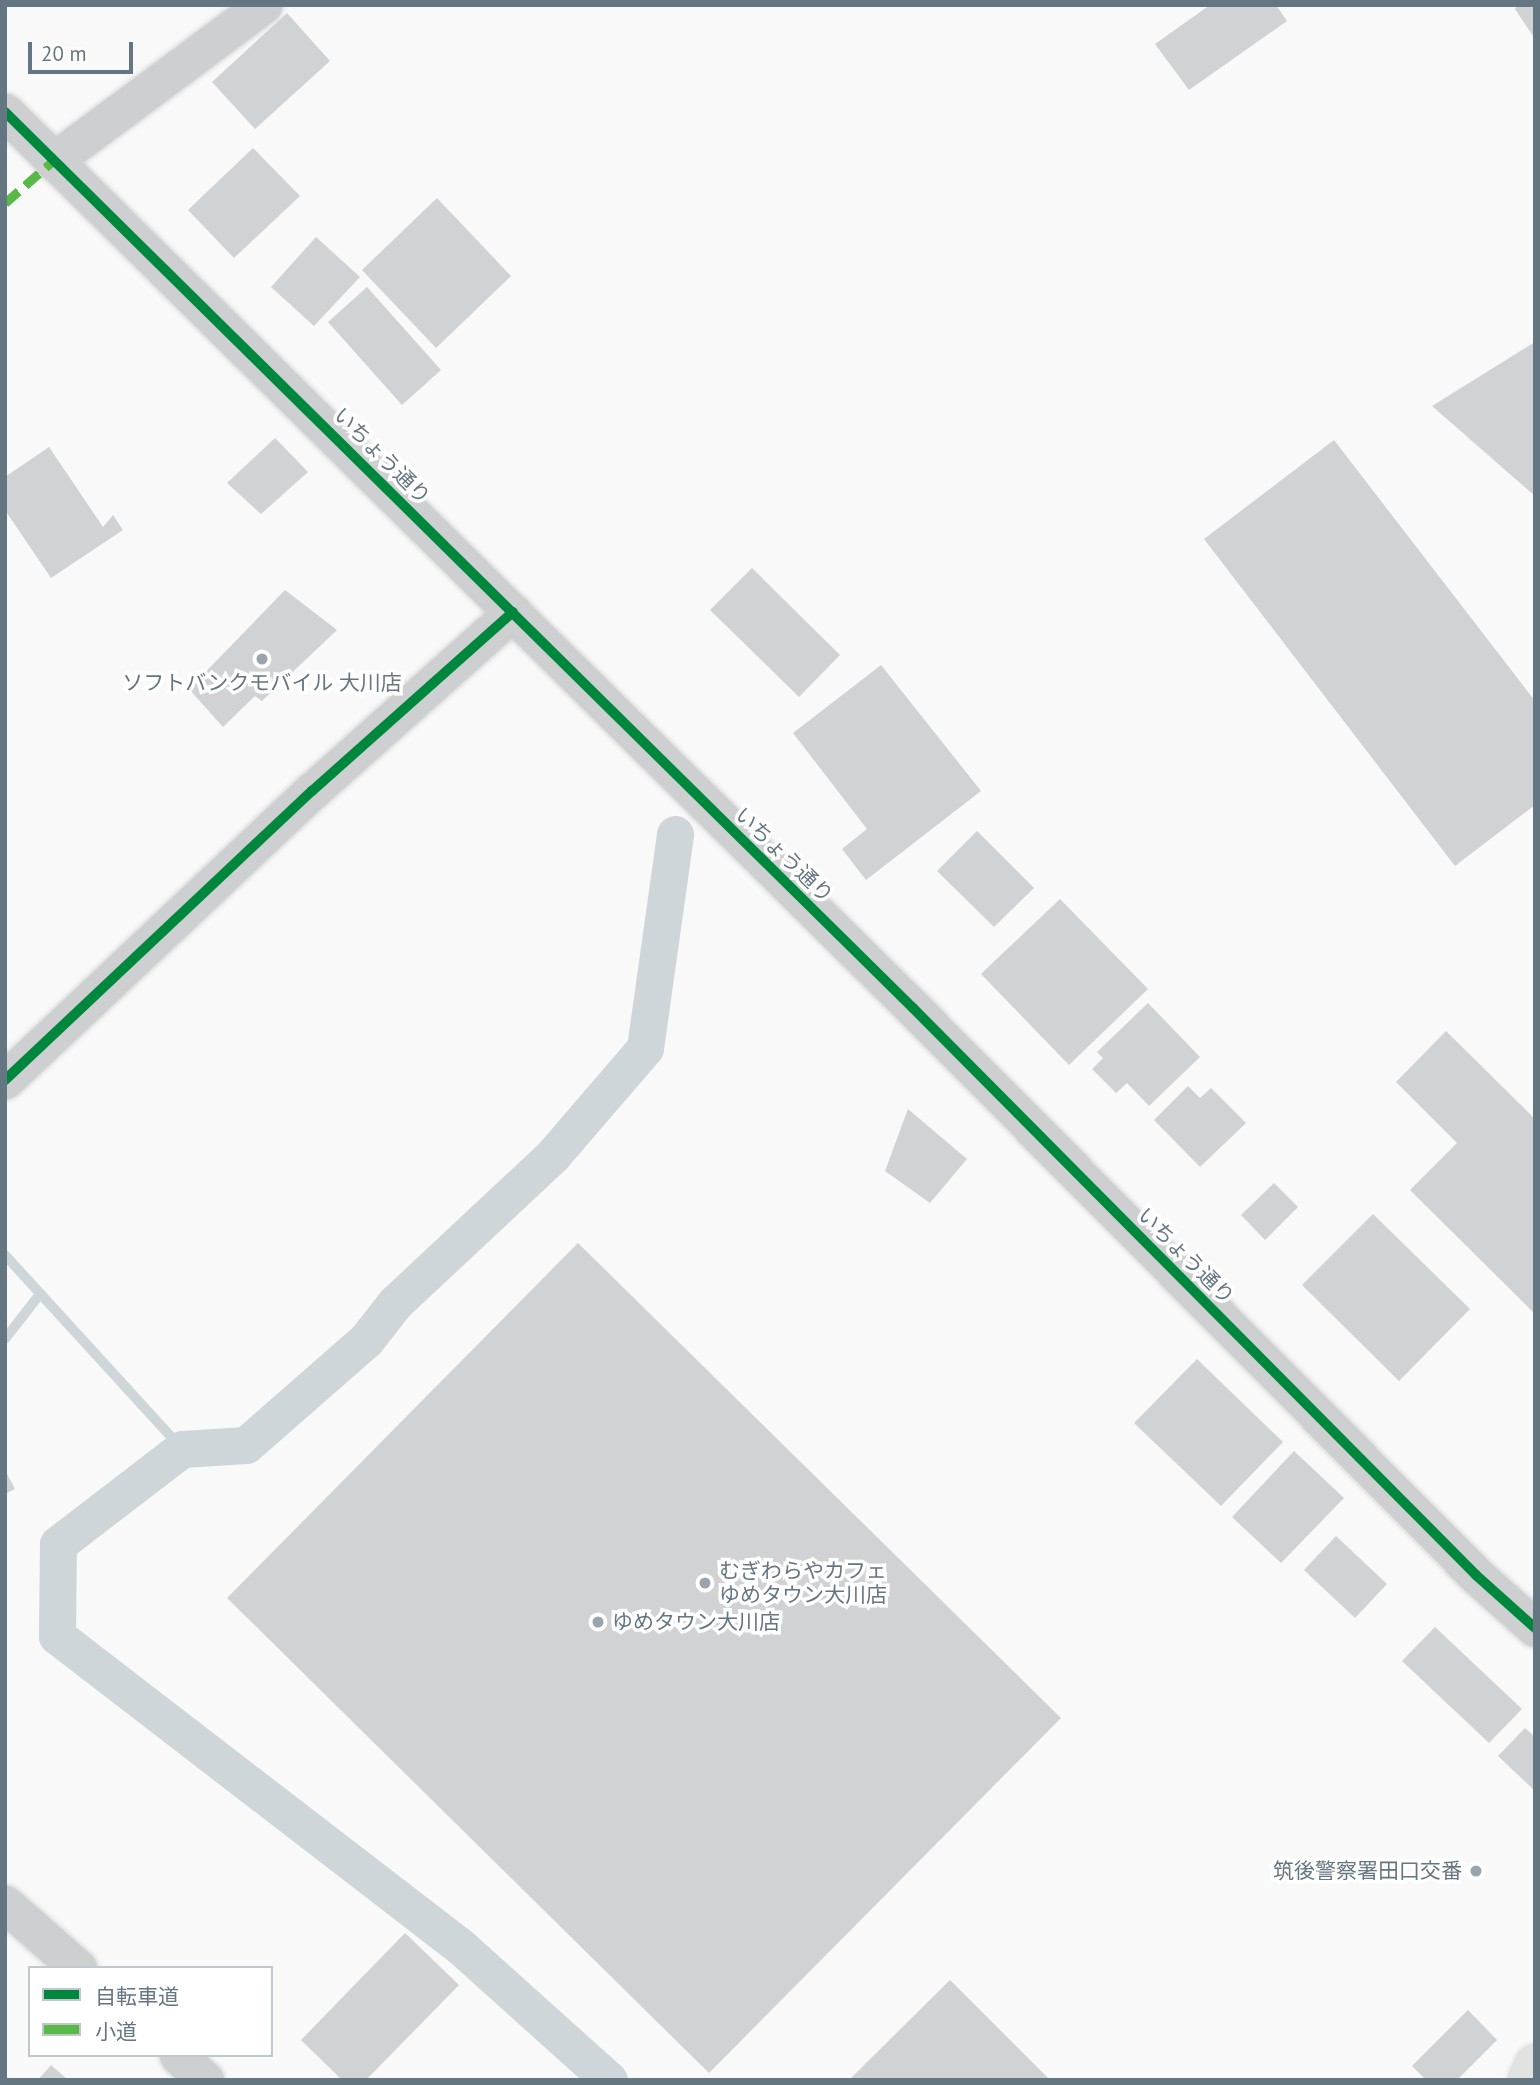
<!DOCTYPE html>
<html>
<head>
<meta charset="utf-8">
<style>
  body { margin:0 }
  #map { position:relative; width:1540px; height:2085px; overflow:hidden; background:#f9f9f9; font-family:"PT Sans","Noto Sans JP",sans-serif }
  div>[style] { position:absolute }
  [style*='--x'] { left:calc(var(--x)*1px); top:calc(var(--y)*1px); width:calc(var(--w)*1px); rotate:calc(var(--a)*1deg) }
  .stream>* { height:10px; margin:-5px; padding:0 5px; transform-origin:5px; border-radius:5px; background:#ced6d9 }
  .canal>* { height:37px; margin:-18.5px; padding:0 18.5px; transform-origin:18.5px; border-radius:18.5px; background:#ced6d9 }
  .building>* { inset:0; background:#d0d2d3 }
  .roads { filter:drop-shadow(0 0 2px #d5d6d7) drop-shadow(0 0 2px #d5d6d7) }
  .minor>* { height:37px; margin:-18.5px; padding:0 18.5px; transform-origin:18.5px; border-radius:18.5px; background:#cecfd0 }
  .major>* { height:38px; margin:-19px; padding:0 19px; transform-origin:19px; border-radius:19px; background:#e1e2e2 }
  .quiet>* { height:9px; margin-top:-4.5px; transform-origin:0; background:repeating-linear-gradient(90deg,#58b947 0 18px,transparent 0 27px) }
  .cycleway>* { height:10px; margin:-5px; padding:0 5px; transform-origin:5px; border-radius:5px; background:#00873e }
  .dots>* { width:19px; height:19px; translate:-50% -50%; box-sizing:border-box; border:4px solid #fff; border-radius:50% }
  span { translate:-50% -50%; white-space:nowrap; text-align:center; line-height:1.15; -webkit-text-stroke:7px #fff; paint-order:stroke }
  .street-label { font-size:21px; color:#657683 }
  .poi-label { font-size:21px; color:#657683 }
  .left { translate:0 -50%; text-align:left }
  .right { translate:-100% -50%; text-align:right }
  .frame { position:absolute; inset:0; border:7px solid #657683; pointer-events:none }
  .legend { position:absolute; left:28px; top:1966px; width:245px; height:91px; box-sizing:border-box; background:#fff; border:2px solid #c1c8cd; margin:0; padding:9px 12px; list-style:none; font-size:21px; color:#657683 }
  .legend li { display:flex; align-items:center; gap:14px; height:35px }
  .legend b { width:35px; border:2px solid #c1c8cd }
  .scale { position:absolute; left:28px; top:42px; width:105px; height:32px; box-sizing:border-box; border:4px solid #657683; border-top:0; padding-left:9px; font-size:21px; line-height:24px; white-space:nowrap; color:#657683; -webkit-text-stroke:5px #fff; paint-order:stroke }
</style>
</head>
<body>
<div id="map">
  <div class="stream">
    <div style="--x:5;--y:1255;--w:263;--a:47.6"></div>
    <div style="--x:5;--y:1339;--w:57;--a:-52.1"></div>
  </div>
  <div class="canal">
    <div style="--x:609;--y:2080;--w:199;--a:-138.1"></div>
    <div style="--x:461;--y:1947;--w:510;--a:-142.41"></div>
    <div style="--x:57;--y:1636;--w:92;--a:-89.4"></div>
    <div style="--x:58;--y:1544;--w:156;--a:-37.5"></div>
    <div style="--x:182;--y:1449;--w:64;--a:-3.6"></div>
    <div style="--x:246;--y:1445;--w:159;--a:-41.2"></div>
    <div style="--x:366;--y:1340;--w:47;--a:-51.9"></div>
    <div style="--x:395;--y:1303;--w:216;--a:-43.1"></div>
    <div style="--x:553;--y:1155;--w:141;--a:-49.3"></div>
    <div style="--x:645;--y:1048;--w:216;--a:-82"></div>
  </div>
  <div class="building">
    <div style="clip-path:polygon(1210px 5px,1276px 5px,1287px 21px,1189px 90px,1155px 44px)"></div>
    <div style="clip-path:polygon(1518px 5px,1535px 5px,1535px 39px,1515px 9px)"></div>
    <div style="clip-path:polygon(287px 13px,330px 61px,255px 129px,212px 82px)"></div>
    <div style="clip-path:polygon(253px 148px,300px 196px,234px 258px,188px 210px)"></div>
    <div style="clip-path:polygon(437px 198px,511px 276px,436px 348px,362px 270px)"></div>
    <div style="clip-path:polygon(316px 237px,360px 277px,314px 326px,271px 287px)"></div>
    <div style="clip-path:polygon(367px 287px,441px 370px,402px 405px,328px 322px)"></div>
    <div style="clip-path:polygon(1535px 342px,1535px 496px,1432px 406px)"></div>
    <div style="clip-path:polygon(275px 438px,308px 472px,261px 514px,227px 483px)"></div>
    <div style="clip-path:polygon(1334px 440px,1535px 701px,1535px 805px,1455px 866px,1204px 539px)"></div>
    <div style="clip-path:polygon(49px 447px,103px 527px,113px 515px,123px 530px,51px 578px,5px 510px,5px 477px)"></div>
    <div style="clip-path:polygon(752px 568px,840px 655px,799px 697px,710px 610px)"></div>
    <div style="clip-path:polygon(285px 590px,337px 630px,262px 701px,255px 696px,223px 727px,189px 689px)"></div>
    <div style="clip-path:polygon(881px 665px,981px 791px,866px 880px,842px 849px,867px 829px,793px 733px)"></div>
    <div style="clip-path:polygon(977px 831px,1034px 888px,994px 927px,937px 871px)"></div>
    <div style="clip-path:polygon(1060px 899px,1148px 989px,1069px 1065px,981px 974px)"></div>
    <div style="clip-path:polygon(1148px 1003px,1200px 1057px,1149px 1106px,1127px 1083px,1116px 1093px,1092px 1069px,1103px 1058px,1097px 1052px)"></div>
    <div style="clip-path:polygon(1446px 1031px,1535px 1119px,1535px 1314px,1410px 1190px,1457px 1143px,1396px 1082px)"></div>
    <div style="clip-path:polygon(1188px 1086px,1200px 1098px,1211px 1088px,1246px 1123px,1200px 1167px,1154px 1120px)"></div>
    <div style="clip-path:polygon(908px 1109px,967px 1159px,930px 1203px,885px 1171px)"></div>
    <div style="clip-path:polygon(1274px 1183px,1298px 1207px,1265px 1240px,1241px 1215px)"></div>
    <div style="clip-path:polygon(1373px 1214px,1470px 1309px,1399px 1381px,1302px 1285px)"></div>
    <div style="clip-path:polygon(578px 1243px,1061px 1718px,709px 2073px,227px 1598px)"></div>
    <div style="clip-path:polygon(1197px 1359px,1283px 1442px,1221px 1506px,1134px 1423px)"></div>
    <div style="clip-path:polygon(1294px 1451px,1344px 1498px,1281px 1563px,1232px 1517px)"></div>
    <div style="clip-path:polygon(5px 1470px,15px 1489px,5px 1494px)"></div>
    <div style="clip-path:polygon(1336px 1536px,1387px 1584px,1355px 1618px,1304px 1570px)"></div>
    <div style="clip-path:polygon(1435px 1627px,1522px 1709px,1489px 1743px,1402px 1661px)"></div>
    <div style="clip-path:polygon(1525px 1728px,1535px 1737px,1535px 1791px,1498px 1756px)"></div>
    <div style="clip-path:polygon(405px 1933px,459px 1985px,366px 2080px,342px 2080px,301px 2040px)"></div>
    <div style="clip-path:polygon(950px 1980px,1050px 2080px,849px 2080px)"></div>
    <div style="clip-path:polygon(1468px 2010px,1497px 2040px,1457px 2080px,1426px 2080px,1412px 2066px)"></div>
    <div style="clip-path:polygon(51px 2065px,68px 2080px,38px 2080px)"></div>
  </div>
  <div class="roads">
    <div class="minor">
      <div style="--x:5;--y:112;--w:1276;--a:44.62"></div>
      <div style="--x:913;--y:1008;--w:799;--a:45.2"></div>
      <div style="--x:1476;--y:1575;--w:79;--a:41.9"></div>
      <div style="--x:53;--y:161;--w:262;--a:-36.6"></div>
      <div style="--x:5;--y:1080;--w:422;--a:-43.3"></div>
      <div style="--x:312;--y:791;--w:269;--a:-41.7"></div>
      <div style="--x:5;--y:1904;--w:97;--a:41.2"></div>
      <div style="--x:178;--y:2055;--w:37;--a:43"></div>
    </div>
    <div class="major">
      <div style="--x:1528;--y:2080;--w:17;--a:-66"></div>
    </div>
  </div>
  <div class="quiet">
    <div style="--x:5;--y:203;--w:64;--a:-41.2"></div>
  </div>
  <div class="cycleway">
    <div style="--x:5;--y:112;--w:1276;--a:44.62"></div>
    <div style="--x:913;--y:1008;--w:799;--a:45.2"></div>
    <div style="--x:1476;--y:1575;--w:79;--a:41.9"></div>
    <div style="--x:5;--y:1080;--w:422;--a:-43.3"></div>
    <div style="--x:312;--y:791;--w:269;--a:-41.7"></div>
  </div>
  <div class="dots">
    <div style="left:262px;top:659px;background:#99a4ac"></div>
    <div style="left:705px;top:1583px;background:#99a4ac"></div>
    <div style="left:598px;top:1622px;background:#99a4ac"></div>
    <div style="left:1476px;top:1871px;background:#99a4ac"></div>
  </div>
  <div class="street-label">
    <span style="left:382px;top:456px;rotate:45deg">いちょう通り</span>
    <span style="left:784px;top:855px;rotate:44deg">いちょう通り</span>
    <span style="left:1186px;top:1256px;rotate:45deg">いちょう通り</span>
  </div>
  <div class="poi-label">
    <span style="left:262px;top:683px">ソフトバンクモバイル 大川店</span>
    <span class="left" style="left:719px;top:1583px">むぎわらやカフェ<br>ゆめタウン大川店</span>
    <span class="left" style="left:612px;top:1622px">ゆめタウン大川店</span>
    <span class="right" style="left:1462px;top:1871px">筑後警察署田口交番</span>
  </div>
  <div class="frame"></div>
  <ul class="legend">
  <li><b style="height:9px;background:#00873e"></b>自転車道</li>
  <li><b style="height:9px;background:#58b947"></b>小道</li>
  </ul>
  <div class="scale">20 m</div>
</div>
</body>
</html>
